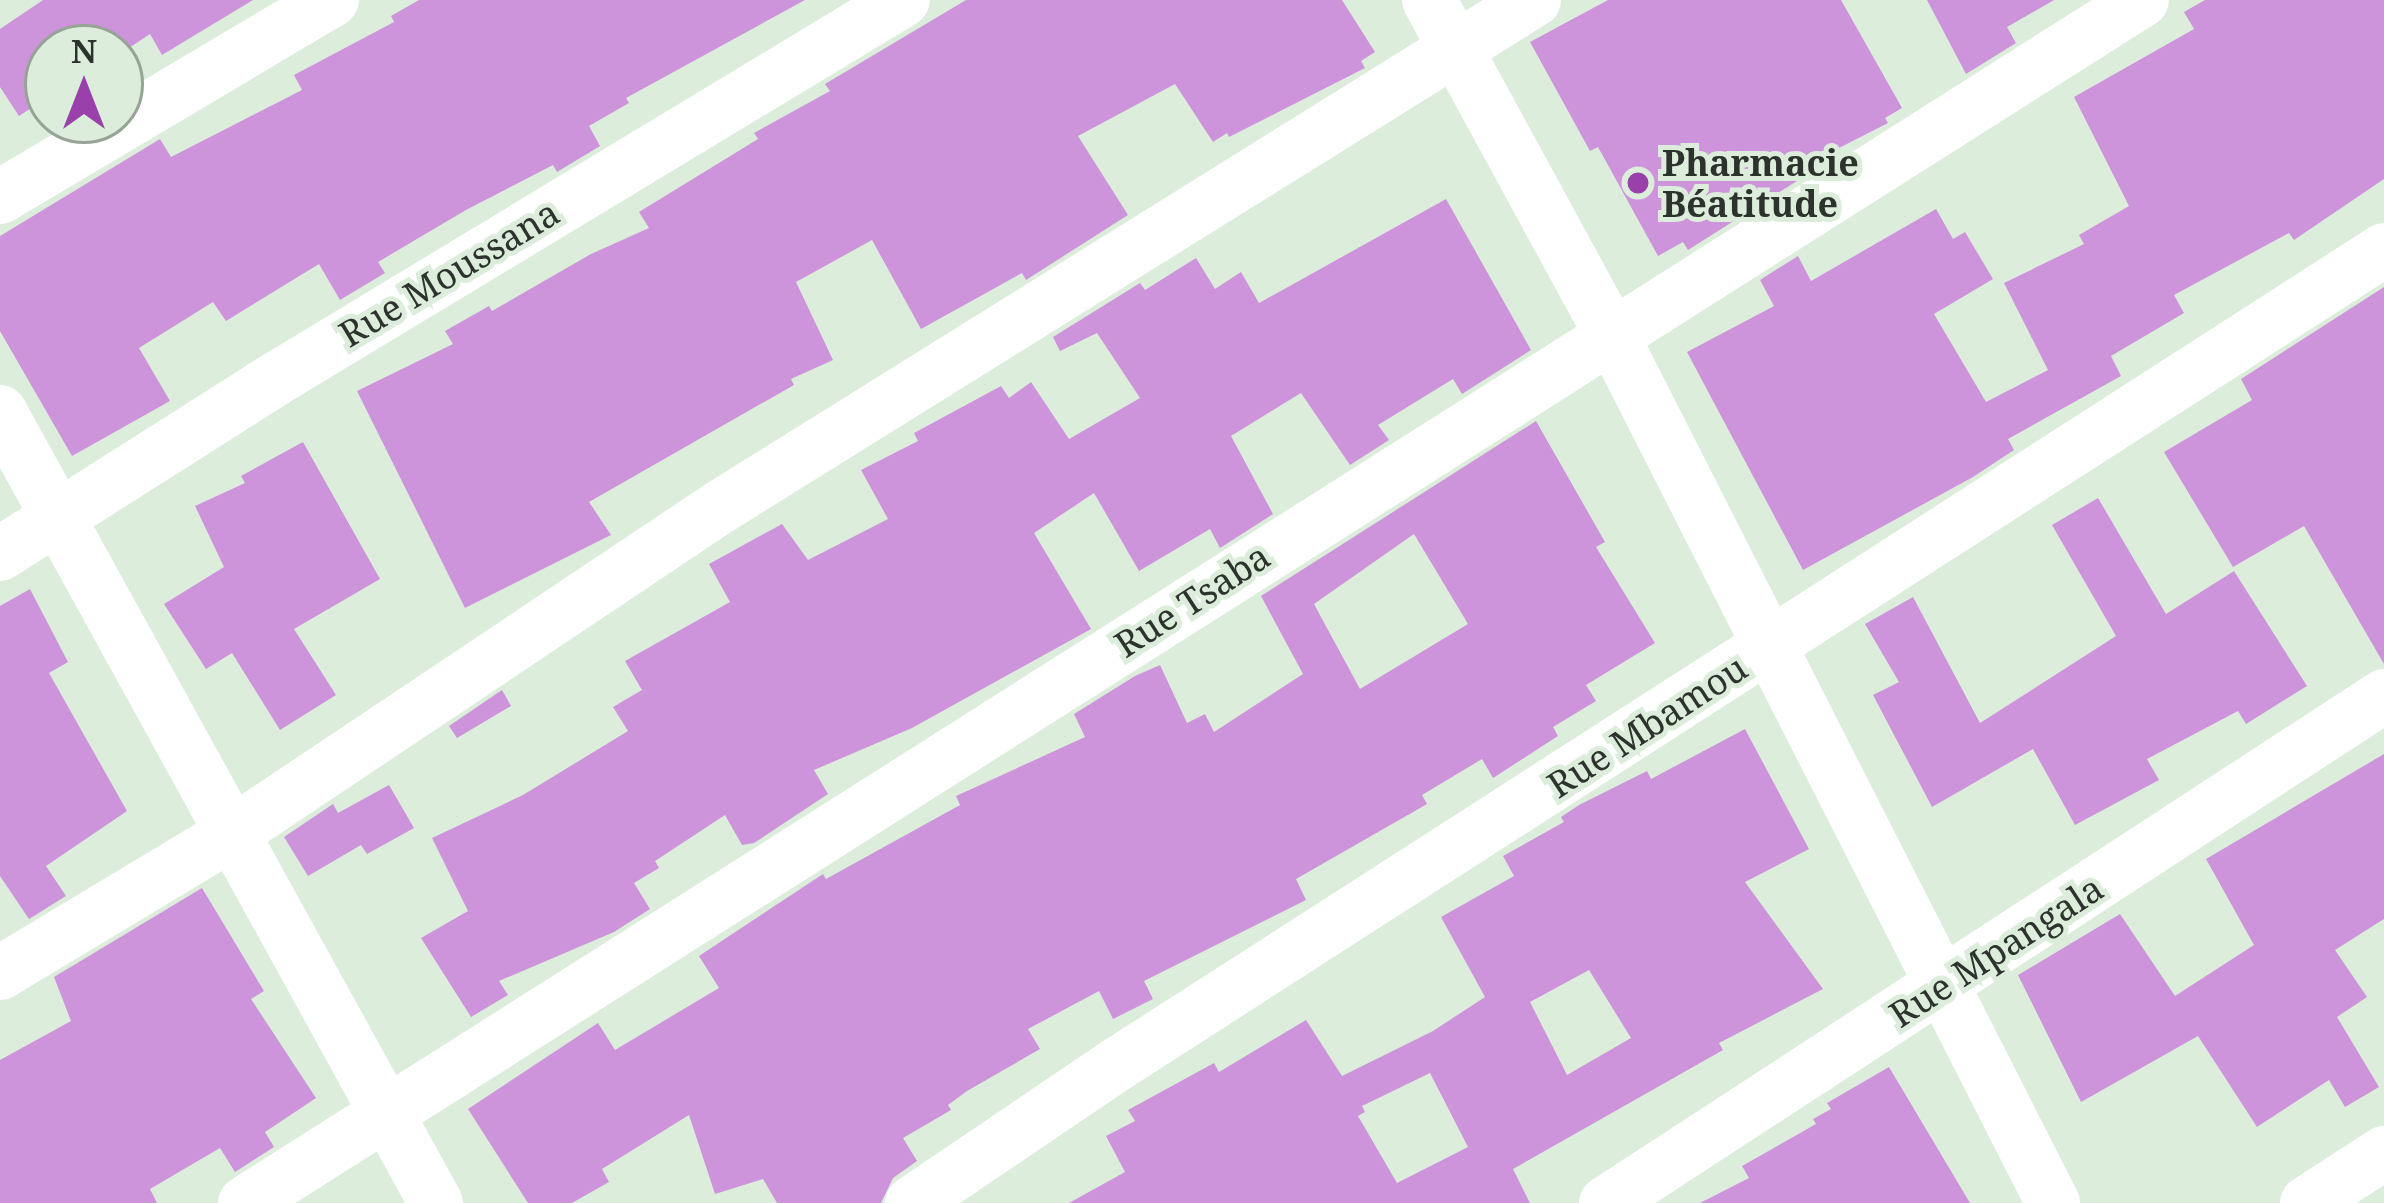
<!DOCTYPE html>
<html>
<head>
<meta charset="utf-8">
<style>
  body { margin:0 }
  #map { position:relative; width:2384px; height:1203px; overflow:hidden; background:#dceddc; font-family:"Noto Serif",serif }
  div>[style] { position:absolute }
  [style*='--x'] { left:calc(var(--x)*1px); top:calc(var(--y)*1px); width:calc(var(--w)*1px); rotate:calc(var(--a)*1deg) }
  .building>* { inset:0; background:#ce94db }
  .street>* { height:54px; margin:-27px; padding:0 27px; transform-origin:27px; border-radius:27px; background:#fff }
  .dots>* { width:33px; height:33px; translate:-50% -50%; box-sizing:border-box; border:6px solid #dceddc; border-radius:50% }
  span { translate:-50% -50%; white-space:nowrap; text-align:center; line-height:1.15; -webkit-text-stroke:10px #dceddc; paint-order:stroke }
  .poi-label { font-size:36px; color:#2c332c; font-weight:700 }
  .left { translate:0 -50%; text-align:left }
  .street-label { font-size:36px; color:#2c332c }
  .north { position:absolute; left:24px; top:24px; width:120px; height:120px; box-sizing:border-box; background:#dceddc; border:3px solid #96a396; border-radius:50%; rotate:0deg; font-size:33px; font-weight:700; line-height:48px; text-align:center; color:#2c332c }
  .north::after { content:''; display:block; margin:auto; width:42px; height:54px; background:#9940ab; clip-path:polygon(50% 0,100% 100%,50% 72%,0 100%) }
</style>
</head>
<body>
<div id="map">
  <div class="building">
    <div style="clip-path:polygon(43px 0,253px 0,162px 55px,150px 34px,129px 48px,48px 48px,48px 97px,19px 116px,0 87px,0 29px)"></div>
    <div style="clip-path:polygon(419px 0,805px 0,626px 98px,629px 103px,589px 126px,600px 146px,557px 172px,553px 165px,466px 210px,378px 262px,385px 273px,340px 300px,319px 264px,226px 321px,213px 302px,139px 348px,170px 401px,72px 456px,0 331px,0 236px,160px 139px,171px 157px,302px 90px,294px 75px,394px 22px,391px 16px)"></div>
    <div style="clip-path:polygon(966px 0,1342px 0,1375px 52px,1361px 61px,1365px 68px,1229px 137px,1227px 133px,1213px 142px,1175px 84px,1078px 136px,1128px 215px,1026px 280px,1022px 273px,921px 329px,872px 240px,796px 282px,833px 360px,791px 379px,794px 385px,589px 502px,611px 535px,465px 608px,357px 391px,453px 344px,445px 331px,489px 306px,492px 311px,591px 254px,649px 228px,639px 212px,758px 139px,754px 133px,830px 91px,825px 84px)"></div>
    <div style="clip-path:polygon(1608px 0,1841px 0,1902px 108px,1885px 118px,1888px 123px,1835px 150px,1838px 155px,1688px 250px,1683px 242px,1658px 256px,1598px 147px,1590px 151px,1530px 42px)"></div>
    <div style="clip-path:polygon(1927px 0,2054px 0,2007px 27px,2016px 43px,1966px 74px)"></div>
    <div style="clip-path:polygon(2205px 0,2384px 0,2384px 179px,2294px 240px,2289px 233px,2174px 295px,2184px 313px,2111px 356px,2121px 376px,2008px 439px,2014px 450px,1973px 477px,1803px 570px,1687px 352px,1774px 306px,1760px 280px,1798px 256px,1811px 281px,1936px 209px,1953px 239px,1965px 232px,1993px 279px,1934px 314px,1986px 402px,2048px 370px,2004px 283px,2084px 244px,2079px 235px,2129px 206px,2074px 97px,2194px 29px,2184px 12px)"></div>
    <div style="clip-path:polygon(1446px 199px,1531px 350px,1462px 394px,1453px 379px,1378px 425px,1389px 440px,1350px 465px,1301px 393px,1231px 436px,1273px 514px,1220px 548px,1210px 529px,1139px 571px,1094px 493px,1034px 533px,1091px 629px,912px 728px,814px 770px,828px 794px,754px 843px,742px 845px,725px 815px,655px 861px,659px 868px,634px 883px,650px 909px,614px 932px,499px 981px,508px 995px,471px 1017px,421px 938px,468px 911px,432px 838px,523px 795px,628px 731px,613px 707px,642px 690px,625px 661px,730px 602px,709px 564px,782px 524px,808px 560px,888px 519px,861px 470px,918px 441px,914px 433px,1001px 386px,1009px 398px,1031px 382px,1069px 439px,1140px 398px,1097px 333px,1060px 351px,1053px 337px,1140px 283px,1145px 290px,1196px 258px,1215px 289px,1241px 272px,1259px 303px)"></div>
    <div style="clip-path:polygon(2384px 287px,2384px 664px,2304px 526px,2233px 567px,2164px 452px,2252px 400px,2241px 379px)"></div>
    <div style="clip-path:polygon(evenodd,1536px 421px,1605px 542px,1596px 547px,1655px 643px,1586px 685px,1596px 701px,1553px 727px,1558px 736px,1493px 778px,1482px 759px,1422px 795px,1427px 804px,1296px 879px,1306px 900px,1144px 981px,1153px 999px,1113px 1019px,1099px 991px,1028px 1029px,1040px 1049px,967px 1091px,948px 1105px,951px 1110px,903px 1138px,917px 1161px,893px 1178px,881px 1203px,777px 1203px,763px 1179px,715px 1194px,689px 1115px,602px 1169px,609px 1182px,572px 1203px,528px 1203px,468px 1109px,598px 1023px,615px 1050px,719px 988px,699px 956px,823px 874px,826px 879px,960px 805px,956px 796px,1085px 737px,1074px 714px,1135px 676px,1160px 665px,1187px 723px,1205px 714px,1214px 732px,1303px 674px,1261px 596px,1536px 421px,1414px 534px,1468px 624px,1360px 689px,1314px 604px,1414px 534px)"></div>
    <div style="clip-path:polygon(303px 442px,380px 579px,294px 629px,336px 695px,280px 730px,232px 653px,206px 669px,164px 604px,224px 567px,195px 506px,245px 483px,241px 476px)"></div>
    <div style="clip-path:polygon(2098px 498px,2166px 614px,2234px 571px,2307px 686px,2246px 724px,2238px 711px,2147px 759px,2159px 780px,2075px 825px,2033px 749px,1932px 807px,1873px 695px,1899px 682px,1865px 624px,1913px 597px,1980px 723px,2116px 636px,2052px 525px)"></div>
    <div style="clip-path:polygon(30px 589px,68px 662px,49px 673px,127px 811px,46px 866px,66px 896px,29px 919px,0 876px,0 606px)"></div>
    <div style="clip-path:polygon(502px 690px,511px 706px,457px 738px,449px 726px)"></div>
    <div style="clip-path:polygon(evenodd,1745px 729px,1809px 849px,1745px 882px,1823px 989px,1719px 1043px,1723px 1050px,1513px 1169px,1530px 1203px,1069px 1203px,1125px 1172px,1106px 1136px,1135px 1121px,1128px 1110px,1214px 1063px,1219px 1072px,1306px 1020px,1342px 1076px,1433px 1031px,1485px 997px,1441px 917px,1514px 876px,1503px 856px,1564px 822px,1561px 817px,1579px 805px,1647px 771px,1651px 779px,1745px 729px,1589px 970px,1631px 1038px,1567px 1075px,1530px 1002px,1589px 970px,1745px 729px,1430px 1073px,1468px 1147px,1397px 1183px,1358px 1116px,1365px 1112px,1362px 1106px,1430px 1073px)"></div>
    <div style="clip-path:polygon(2384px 754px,2384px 919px,2335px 950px,2367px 997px,2337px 1017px,2379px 1087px,2345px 1107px,2329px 1080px,2257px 1127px,2198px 1036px,2081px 1102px,2018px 975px,2120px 914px,2175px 996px,2254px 945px,2206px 859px)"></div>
    <div style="clip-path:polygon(389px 785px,414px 828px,367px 854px,361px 845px,308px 876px,284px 837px,333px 804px,338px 813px)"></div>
    <div style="clip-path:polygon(202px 888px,264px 991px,251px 999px,316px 1098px,265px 1132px,274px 1147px,235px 1172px,220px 1148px,150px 1189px,157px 1203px,0 1203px,0 1060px,71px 1021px,54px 977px)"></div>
    <div style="clip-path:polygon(1889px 1067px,1970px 1203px,1700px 1203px,1749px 1178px,1742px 1166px,1816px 1124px,1813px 1119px,1831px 1109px,1827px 1103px)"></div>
  </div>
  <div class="street">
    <div style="--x:1429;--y:0;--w:380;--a:61.4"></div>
    <div style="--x:1611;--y:334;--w:975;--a:63.04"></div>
    <div style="--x:0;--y:197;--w:386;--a:-30.7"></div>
    <div style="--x:0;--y:412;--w:903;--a:61.14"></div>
    <div style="--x:0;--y:554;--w:336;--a:-32.4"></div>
    <div style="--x:284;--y:374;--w:723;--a:-31.14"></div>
    <div style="--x:0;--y:973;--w:270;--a:-31"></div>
    <div style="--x:231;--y:834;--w:588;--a:-33.77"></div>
    <div style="--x:720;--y:507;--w:959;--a:-31.92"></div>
    <div style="--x:245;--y:1203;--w:2246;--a:-32.38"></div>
    <div style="--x:912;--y:1203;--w:246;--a:-34.1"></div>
    <div style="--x:1116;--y:1065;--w:1507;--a:-32.73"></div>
    <div style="--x:1606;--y:1203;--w:929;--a:-33.09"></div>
    <div style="--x:2307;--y:1203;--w:92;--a:-33"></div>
  </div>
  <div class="dots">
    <div style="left:1638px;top:183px;background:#9940ab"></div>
  </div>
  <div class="poi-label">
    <span class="left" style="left:1662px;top:183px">Pharmacie<br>Béatitude</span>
  </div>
  <div class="street-label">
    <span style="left:449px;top:273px;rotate:-31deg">Rue Moussana</span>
    <span style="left:1192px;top:600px;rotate:-33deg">Rue Tsaba</span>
    <span style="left:1647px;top:726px;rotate:-33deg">Rue Mbamou</span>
    <span style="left:1996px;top:951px;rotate:-33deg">Rue Mpangala</span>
  </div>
  <div class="north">N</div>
</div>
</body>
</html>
